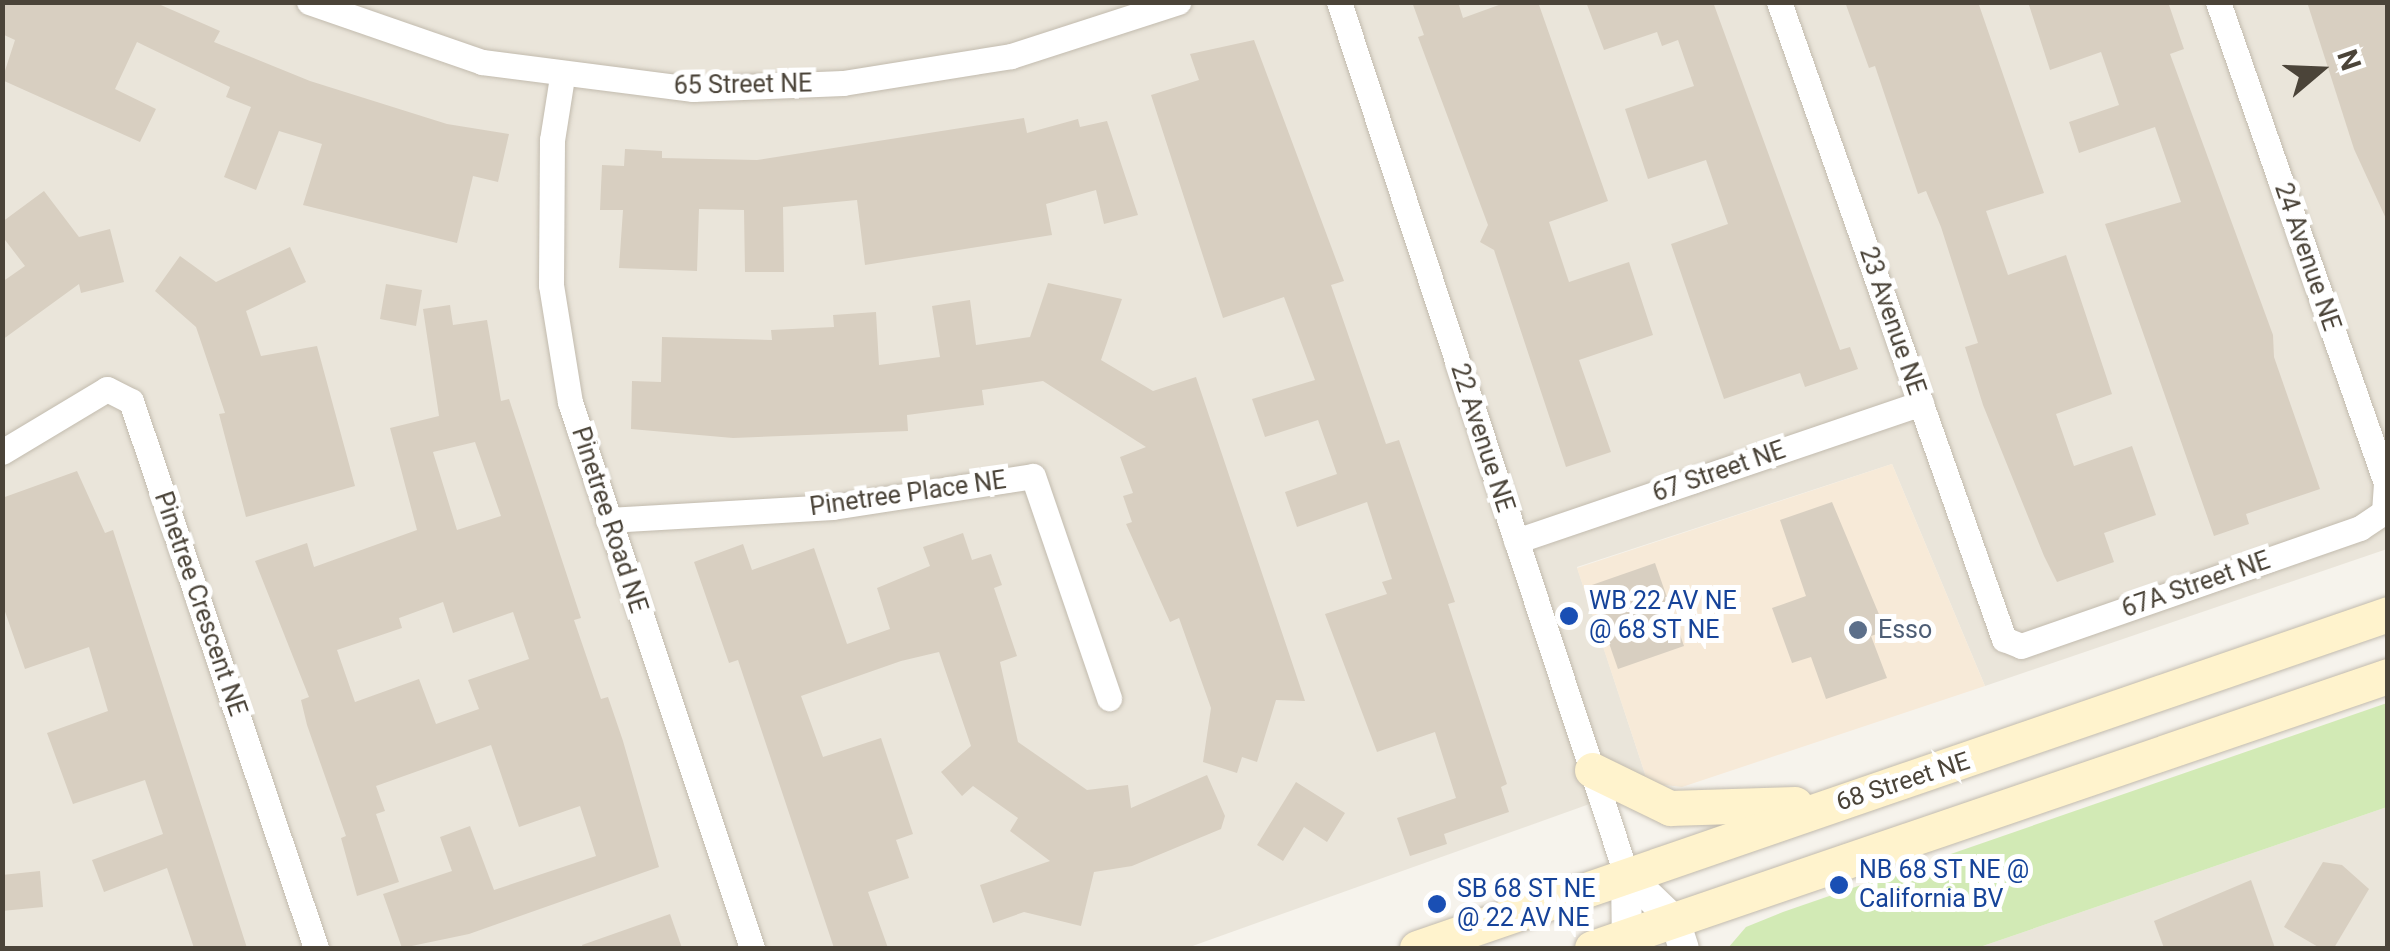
<!DOCTYPE html>
<html>
<head>
<meta charset="utf-8">
<style>
  body { margin:0 }
  #map { position:relative; width:2390px; height:951px; overflow:hidden; background:#f6f3ec; font-family:Roboto,sans-serif }
  div>[style] { position:absolute }
  [style*='--x'] { left:calc(var(--x)*1px); top:calc(var(--y)*1px); width:calc(var(--w)*1px); rotate:calc(var(--a)*1deg) }
  .residential>* { inset:0; background:#eae5da }
  .commercial>* { inset:0; background:#f7ead8 }
  .green>* { inset:0; background:#d2eab5 }
  .building>* { inset:0; background:#d8cfc1 }
  .roads { filter:drop-shadow(0 0 2px #c2bbae) drop-shadow(0 0 2px #c2bbae) }
  .minor>* { height:25px; margin:-12.5px; padding:0 12.5px; transform-origin:12.5px; border-radius:12.5px; background:#fff }
  .tertiary>* { height:30px; margin:-15px; padding:0 15px; transform-origin:15px; border-radius:15px; background:#fff }
  .secondary>* { height:35px; margin:-17.5px; padding:0 17.5px; transform-origin:17.5px; border-radius:17.5px; background:#fff3cd }
  .dots>* { width:28px; height:28px; translate:-50% -50%; box-sizing:border-box; border:5px solid #fff; border-radius:50% }
  span { translate:-50% -50%; white-space:nowrap; text-align:center; line-height:1.15; -webkit-text-stroke:10px #fff; paint-order:stroke }
  .street-label { font-size:25px; color:#4b4439 }
  .transit-label { font-size:25px; color:#164399 }
  .left { translate:0 -50%; text-align:left }
  .service-label { font-size:25px; color:#4e5e75 }
  .frame { position:absolute; inset:0; border:5px solid #4b4439; pointer-events:none }
  .north { position:absolute; left:2270px; top:20px; width:100px; height:100px; -webkit-text-stroke:8px #fff; paint-order:stroke; rotate:71deg; font-size:28px; font-weight:700; line-height:40px; text-align:center; color:#4b4439 }
  .north::after { content:''; display:block; margin:auto; width:35px; height:45px; background:#4b4439; clip-path:polygon(50% 0,100% 100%,50% 72%,0 100%) }
</style>
</head>
<body>
<div id="map">
  <div class="residential">
    <div style="clip-path:polygon(2px 3px,2387px 3px,2387px 549px,1985px 686px,1892px 464px,1577px 567px,1648px 783px,1187px 948px,3px 948px)"></div>
    <div style="clip-path:polygon(2387px 807px,2387px 948px,1977px 948px)"></div>
  </div>
  <div class="commercial">
    <div style="clip-path:polygon(1892px 464px,1985px 686px,1682px 787px,1648px 783px,1577px 568px)"></div>
  </div>
  <div class="green">
    <div style="clip-path:polygon(2387px 703px,2387px 807px,1977px 948px,1728px 948px,1746px 927px,1783px 912px)"></div>
  </div>
  <div class="building">
    <div style="clip-path:polygon(2px 2px,154px 2px,220px 31px,214px 42px,310px 81px,447px 124px,509px 134px,498px 182px,473px 176px,457px 243px,303px 205px,322px 144px,279px 131px,256px 190px,224px 177px,251px 107px,226px 97px,230px 87px,137px 42px,115px 89px,156px 109px,140px 142px,2px 80px,15px 40px,2px 34px)"></div>
    <div style="clip-path:polygon(1412px 2px,1458px 2px,1463px 18px,1507px 2px,1538px 2px,1608px 201px,1549px 222px,1569px 282px,1629px 262px,1653px 335px,1579px 360px,1611px 452px,1566px 467px,1494px 250px,1480px 242px,1488px 225px,1418px 37px,1424px 35px)"></div>
    <div style="clip-path:polygon(1586px 2px,1713px 2px,1840px 350px,1850px 347px,1858px 369px,1805px 387px,1800px 373px,1724px 399px,1671px 244px,1728px 224px,1706px 160px,1648px 179px,1625px 109px,1694px 86px,1678px 40px,1662px 46px,1657px 32px,1604px 50px)"></div>
    <div style="clip-path:polygon(1845px 2px,1978px 2px,2044px 193px,1986px 211px,2008px 275px,2066px 255px,2112px 394px,2056px 414px,2074px 466px,2132px 446px,2156px 515px,2104px 533px,2114px 562px,2057px 582px,2044px 556px,1983px 405px,1965px 347px,1978px 343px,1941px 227px,1926px 191px,1918px 194px,1875px 66px,1869px 68px)"></div>
    <div style="clip-path:polygon(2028px 2px,2168px 2px,2184px 49px,2170px 54px,2273px 335px,2274px 357px,2320px 489px,2246px 514px,2249px 524px,2214px 536px,2105px 224px,2181px 202px,2155px 127px,2079px 153px,2069px 122px,2119px 105px,2101px 52px,2050px 70px)"></div>
    <div style="clip-path:polygon(2307px 2px,2388px 2px,2388px 223px,2354px 149px)"></div>
    <div style="clip-path:polygon(1254px 40px,1344px 281px,1331px 285px,1386px 444px,1399px 440px,1455px 602px,1448px 604px,1507px 784px,1501px 787px,1509px 812px,1444px 834px,1447px 844px,1410px 856px,1397px 818px,1456px 798px,1435px 732px,1377px 752px,1325px 614px,1387px 594px,1382px 582px,1392px 579px,1377px 533px,1367px 502px,1297px 527px,1285px 492px,1337px 474px,1318px 420px,1265px 437px,1252px 399px,1315px 380px,1284px 297px,1223px 318px,1151px 95px,1199px 80px,1190px 54px)"></div>
    <div style="clip-path:polygon(1024px 118px,1027px 133px,1078px 119px,1080px 127px,1107px 121px,1138px 215px,1104px 224px,1096px 190px,1046px 204px,1052px 235px,865px 265px,857px 200px,783px 207px,784px 272px,745px 272px,744px 210px,699px 209px,697px 271px,619px 268px,623px 210px,600px 210px,602px 165px,624px 166px,625px 149px,662px 151px,662px 158px,757px 160px)"></div>
    <div style="clip-path:polygon(44px 191px,79px 237px,110px 229px,124px 282px,81px 293px,79px 284px,2px 340px,2px 282px,25px 266px,2px 236px,2px 222px)"></div>
    <div style="clip-path:polygon(290px 247px,306px 282px,246px 311px,261px 356px,317px 346px,355px 486px,246px 517px,219px 414px,225px 413px,196px 327px,155px 291px,180px 256px,216px 282px)"></div>
    <div style="clip-path:polygon(1048px 283px,1122px 299px,1101px 360px,1153px 391px,1196px 377px,1305px 701px,1276px 700px,1257px 762px,1242px 757px,1237px 773px,1203px 762px,1211px 708px,1179px 618px,1170px 622px,1126px 524px,1132px 522px,1123px 496px,1133px 493px,1120px 457px,1146px 447px,1043px 381px,982px 390px,984px 405px,907px 415px,908px 431px,733px 438px,631px 429px,632px 381px,661px 382px,662px 337px,772px 340px,771px 330px,834px 327px,833px 315px,876px 312px,879px 365px,940px 357px,932px 306px,970px 300px,976px 345px,1030px 337px)"></div>
    <div style="clip-path:polygon(386px 284px,422px 290px,416px 326px,380px 319px)"></div>
    <div style="clip-path:polygon(evenodd,450px 305px,453px 325px,487px 320px,501px 401px,509px 399px,581px 618px,574px 620px,601px 699px,608px 697px,623px 741px,659px 867px,469px 934px,402px 948px,383px 894px,452px 871px,440px 837px,470px 826px,494px 890px,596px 856px,580px 806px,519px 827px,491px 745px,376px 786px,385px 811px,376px 814px,399px 882px,357px 896px,341px 838px,346px 836px,307px 725px,301px 700px,309px 697px,255px 561px,307px 543px,314px 567px,417px 530px,390px 428px,439px 416px,423px 309px,450px 305px,475px 442px,501px 516px,457px 530px,433px 452px,475px 442px,450px 305px,443px 602px,453px 633px,513px 612px,529px 659px,468px 680px,479px 709px,436px 724px,419px 679px,355px 702px,337px 650px,402px 628px,399px 618px,443px 602px)"></div>
    <div style="clip-path:polygon(77px 471px,105px 533px,113px 530px,247px 948px,194px 948px,167px 868px,104px 892px,92px 860px,163px 834px,145px 780px,73px 804px,47px 733px,108px 711px,89px 647px,25px 669px,2px 603px,2px 498px)"></div>
    <div style="clip-path:polygon(1832px 502px,1886px 631px,1871px 636px,1887px 678px,1826px 699px,1811px 657px,1792px 663px,1772px 608px,1806px 596px,1780px 520px)"></div>
    <div style="clip-path:polygon(963px 533px,972px 560px,991px 554px,1002px 585px,994px 588px,1017px 656px,1000px 662px,1018px 742px,1087px 790px,1128px 785px,1131px 808px,1207px 775px,1225px 816px,1221px 829px,1132px 866px,1094px 872px,1081px 926px,1024px 912px,993px 923px,980px 885px,1050px 861px,1010px 831px,1018px 818px,973px 786px,962px 796px,941px 772px,971px 746px,939px 652px,901px 661px,801px 696px,823px 757px,881px 738px,913px 834px,896px 840px,909px 878px,868px 892px,888px 948px,834px 948px,738px 660px,729px 663px,694px 562px,743px 544px,752px 570px,814px 548px,847px 644px,890px 629px,877px 588px,930px 566px,923px 547px)"></div>
    <div style="clip-path:polygon(1655px 563px,1684px 646px,1618px 669px,1589px 586px)"></div>
    <div style="clip-path:polygon(1296px 782px,1345px 813px,1327px 842px,1304px 827px,1283px 861px,1257px 845px)"></div>
    <div style="clip-path:polygon(2323px 862px,2342px 865px,2369px 889px,2334px 948px,2320px 948px,2284px 927px)"></div>
    <div style="clip-path:polygon(40px 871px,43px 907px,2px 911px,2px 875px)"></div>
    <div style="clip-path:polygon(2251px 880px,2275px 948px,2164px 948px,2154px 921px)"></div>
    <div style="clip-path:polygon(670px 914px,682px 948px,583px 948px,582px 945px)"></div>
  </div>
  <div class="roads">
    <div class="minor">
      <div style="--x:309;--y:2;--w:183;--a:19.1"></div>
      <div style="--x:482;--y:62;--w:213;--a:7.3"></div>
      <div style="--x:693;--y:89;--w:150;--a:-2.3"></div>
      <div style="--x:843;--y:83;--w:170;--a:-9.1"></div>
      <div style="--x:1011;--y:56;--w:176;--a:-17.9"></div>
      <div style="--x:1339;--y:2;--w:918;--a:71.78"></div>
      <div style="--x:1779;--y:2;--w:676;--a:70.55"></div>
      <div style="--x:2004;--y:639;--w:18;--a:22"></div>
      <div style="--x:2021;--y:646;--w:359;--a:-19.2"></div>
      <div style="--x:2360;--y:528;--w:29;--a:-34"></div>
      <div style="--x:2384;--y:512;--w:29;--a:-86"></div>
      <div style="--x:2386;--y:483;--w:509;--a:-109.25"></div>
      <div style="--x:562;--y:77;--w:64;--a:99"></div>
      <div style="--x:552;--y:140;--w:145;--a:90.4"></div>
      <div style="--x:551;--y:285;--w:119;--a:80.8"></div>
      <div style="--x:570;--y:402;--w:576;--a:71.57"></div>
      <div style="--x:2;--y:452;--w:122;--a:-31"></div>
      <div style="--x:107;--y:389;--w:27;--a:27"></div>
      <div style="--x:131;--y:401;--w:577;--a:71.31"></div>
      <div style="--x:608;--y:520;--w:225;--a:-3.3"></div>
      <div style="--x:833;--y:507;--w:202;--a:-8.8"></div>
      <div style="--x:1033;--y:476;--w:235;--a:71.1"></div>
      <div style="--x:1516;--y:541;--w:428;--a:-18.8"></div>
    </div>
    <div class="tertiary">
      <div style="--x:1626;--y:874;--w:68;--a:43.8"></div>
      <div style="--x:1675;--y:921;--w:28;--a:72"></div>
      <div style="--x:1626;--y:874;--w:74;--a:89.2"></div>
    </div>
    <div class="secondary">
      <div style="--x:1592;--y:770;--w:87;--a:26"></div>
      <div style="--x:1670;--y:808;--w:125;--a:-1.8"></div>
      <div style="--x:1417;--y:948;--w:1027;--a:-18.98"></div>
      <div style="--x:1592;--y:948;--w:841;--a:-18.87"></div>
    </div>
  </div>
  <div class="dots">
    <div style="left:1569px;top:616px;background:#1a4fb4"></div>
    <div style="left:1858px;top:630px;background:#5c6f8a"></div>
    <div style="left:1839px;top:885px;background:#1a4fb4"></div>
    <div style="left:1437px;top:904px;background:#1a4fb4"></div>
  </div>
  <div class="street-label">
    <span style="left:743px;top:85px;rotate:-1deg">65 Street NE</span>
    <span style="left:2307px;top:257px;rotate:71deg">24 Avenue NE</span>
    <span style="left:1892px;top:321px;rotate:71deg">23 Avenue NE</span>
    <span style="left:1482px;top:438px;rotate:72deg">22 Avenue NE</span>
    <span style="left:1719px;top:472px;rotate:-19deg">67 Street NE</span>
    <span style="left:908px;top:494px;rotate:-8deg">Pinetree Place NE</span>
    <span style="left:609px;top:520px;rotate:72deg">Pinetree Road NE</span>
    <span style="left:2196px;top:585px;rotate:-19deg">67A Street NE</span>
    <span style="left:200px;top:604px;rotate:71deg">Pinetree Crescent NE</span>
    <span style="left:1903px;top:782px;rotate:-18deg">68 Street NE</span>
  </div>
  <div class="transit-label">
    <span class="left" style="left:1589px;top:616px">WB 22 AV NE<br>@ 68 ST NE</span>
    <span class="left" style="left:1859px;top:885px">NB 68 ST NE @<br>California BV</span>
    <span class="left" style="left:1457px;top:904px">SB 68 ST NE<br>@ 22 AV NE</span>
  </div>
  <div class="service-label">
    <span class="left" style="left:1878px;top:630px">Esso</span>
  </div>
  <div class="frame"></div>
  <div class="north">N</div>
</div>
</body>
</html>
